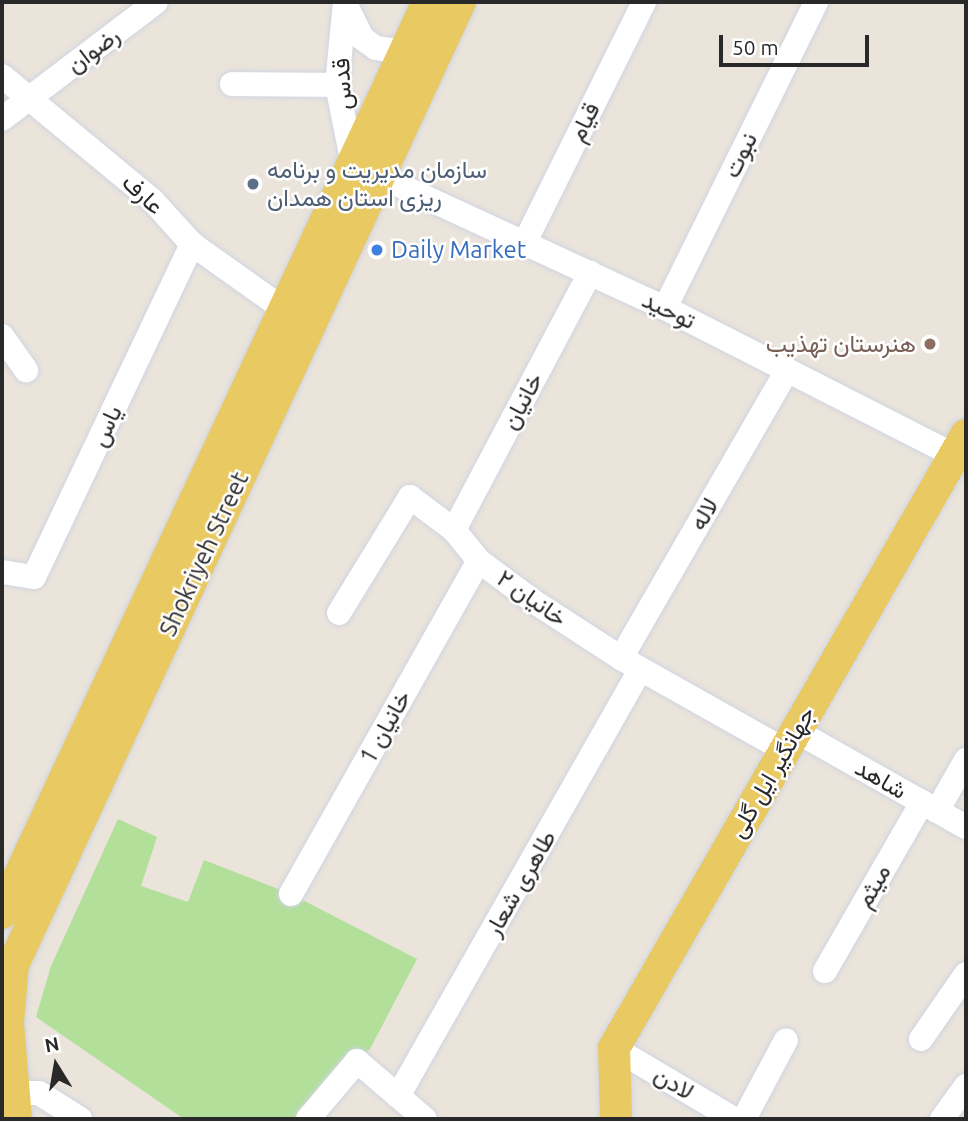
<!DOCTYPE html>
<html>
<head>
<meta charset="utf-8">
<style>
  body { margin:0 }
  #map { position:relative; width:968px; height:1121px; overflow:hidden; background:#eae4db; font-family:Ubuntu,Vazirmatn,sans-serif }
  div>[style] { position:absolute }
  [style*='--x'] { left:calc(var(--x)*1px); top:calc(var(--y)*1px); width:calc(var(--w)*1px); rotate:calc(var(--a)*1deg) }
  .green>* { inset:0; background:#b2df9a }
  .roads { filter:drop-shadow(0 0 2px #d0d4e1) drop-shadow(0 0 2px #d0d4e1) }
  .minor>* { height:24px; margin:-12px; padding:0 12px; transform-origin:12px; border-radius:12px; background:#fff }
  .major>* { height:32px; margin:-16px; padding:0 16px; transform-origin:16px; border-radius:16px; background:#e9c961 }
  .dots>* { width:19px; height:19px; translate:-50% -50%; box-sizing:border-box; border:4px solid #fff; border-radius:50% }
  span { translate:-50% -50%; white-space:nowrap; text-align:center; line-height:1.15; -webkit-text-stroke:5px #fff; paint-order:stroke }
  .street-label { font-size:24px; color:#292929 }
  .service-label { font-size:24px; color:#4e5e75 }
  .left { translate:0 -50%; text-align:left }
  .shop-label { font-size:24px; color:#366cbe }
  .education-label { font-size:24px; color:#785e54 }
  .right { translate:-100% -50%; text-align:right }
  .frame { position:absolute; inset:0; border:4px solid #292929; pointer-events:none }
  .north { position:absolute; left:21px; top:1030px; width:70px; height:70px; -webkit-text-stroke:5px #fff; paint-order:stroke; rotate:349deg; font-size:19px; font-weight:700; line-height:28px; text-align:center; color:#292929 }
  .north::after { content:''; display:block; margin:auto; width:24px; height:32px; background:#292929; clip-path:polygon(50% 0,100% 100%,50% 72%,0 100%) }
  .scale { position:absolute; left:719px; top:35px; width:150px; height:32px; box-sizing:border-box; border:4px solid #292929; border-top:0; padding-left:9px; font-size:21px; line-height:24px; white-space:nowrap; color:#292929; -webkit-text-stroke:5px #fff; paint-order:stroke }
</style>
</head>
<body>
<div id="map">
  <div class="green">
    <div style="clip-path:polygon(118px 819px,157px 837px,141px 886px,188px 902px,204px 860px,291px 894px,417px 959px,370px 1049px,297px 1119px,184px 1119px,36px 1017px,51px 966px)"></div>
  </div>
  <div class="roads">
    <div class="minor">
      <div style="--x:345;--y:2;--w:83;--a:95.5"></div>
      <div style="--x:337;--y:85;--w:81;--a:78.6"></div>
      <div style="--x:345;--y:3;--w:39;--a:64"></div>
      <div style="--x:362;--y:38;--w:17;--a:36"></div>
      <div style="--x:376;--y:48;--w:28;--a:8"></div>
      <div style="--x:2;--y:76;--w:195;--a:39.6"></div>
      <div style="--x:152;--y:200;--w:59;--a:47.7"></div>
      <div style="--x:192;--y:244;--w:114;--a:35.4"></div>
      <div style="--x:232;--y:84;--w:105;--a:0.5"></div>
      <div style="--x:2;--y:119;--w:193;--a:-37.2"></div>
      <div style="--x:379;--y:176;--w:315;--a:24.8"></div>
      <div style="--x:665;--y:308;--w:324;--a:27"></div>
      <div style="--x:525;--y:242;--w:268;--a:-63.6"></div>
      <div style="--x:665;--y:308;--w:341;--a:-63.7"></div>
      <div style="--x:2;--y:336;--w:42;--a:54.8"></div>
      <div style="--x:454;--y:530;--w:291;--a:-62.1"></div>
      <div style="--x:2;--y:572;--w:32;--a:9"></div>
      <div style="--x:34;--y:577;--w:369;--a:-64.6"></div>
      <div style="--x:339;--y:613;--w:136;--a:-58.5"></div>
      <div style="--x:410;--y:497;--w:55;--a:36.9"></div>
      <div style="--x:454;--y:530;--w:40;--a:51"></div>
      <div style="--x:479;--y:561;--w:67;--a:36.5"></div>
      <div style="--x:533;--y:601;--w:105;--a:32.9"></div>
      <div style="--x:621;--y:658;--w:187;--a:29.4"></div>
      <div style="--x:621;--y:658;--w:332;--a:-60"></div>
      <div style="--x:796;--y:731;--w:195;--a:29.5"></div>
      <div style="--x:937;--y:811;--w:59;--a:-60.4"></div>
      <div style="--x:291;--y:894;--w:382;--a:-60.6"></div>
      <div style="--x:825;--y:971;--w:195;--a:-60.1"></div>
      <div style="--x:921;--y:1039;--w:79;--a:-55.3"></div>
      <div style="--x:614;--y:1048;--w:139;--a:30.6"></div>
      <div style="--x:14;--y:1093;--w:25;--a:0"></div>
      <div style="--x:39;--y:1093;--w:49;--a:32.4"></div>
      <div style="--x:398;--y:1096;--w:491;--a:-60.4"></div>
      <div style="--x:308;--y:1119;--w:76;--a:-49.8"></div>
      <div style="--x:357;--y:1061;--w:89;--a:40.5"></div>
      <div style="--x:744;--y:1119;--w:89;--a:-62"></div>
      <div style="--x:942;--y:1119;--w:41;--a:-54"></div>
    </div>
    <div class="major">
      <div style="--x:2;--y:913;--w:1006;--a:-64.94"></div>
      <div style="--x:16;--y:1119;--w:96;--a:-94.8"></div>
      <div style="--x:8;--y:1023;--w:58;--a:-85.1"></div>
      <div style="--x:13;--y:965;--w:1062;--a:-65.1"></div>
      <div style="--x:616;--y:1119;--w:71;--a:-91.6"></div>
      <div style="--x:614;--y:1048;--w:707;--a:-60.13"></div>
    </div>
  </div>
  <div class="dots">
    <div style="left:253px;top:184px;background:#5c6f8a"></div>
    <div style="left:377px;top:250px;background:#3f7fe0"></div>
    <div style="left:930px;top:344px;background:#8d6e63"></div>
  </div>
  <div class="street-label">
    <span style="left:93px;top:50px;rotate:-37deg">رضوان</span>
    <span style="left:342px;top:84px;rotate:-93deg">قدس</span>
    <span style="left:584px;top:122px;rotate:-64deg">قیام</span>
    <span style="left:740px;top:155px;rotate:-64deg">نبوت</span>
    <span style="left:143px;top:194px;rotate:43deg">عارف</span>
    <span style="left:669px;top:310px;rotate:26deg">توحید</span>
    <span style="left:522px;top:401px;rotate:-62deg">خانیان</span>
    <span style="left:106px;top:426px;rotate:-65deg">یاس</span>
    <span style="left:704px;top:514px;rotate:-60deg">لاله</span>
    <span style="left:204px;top:554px;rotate:-65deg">Shokriyeh Street</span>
    <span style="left:532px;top:598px;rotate:35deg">خانیان ۲</span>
    <span style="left:385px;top:727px;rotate:-61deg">خانیان 1</span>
    <span style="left:772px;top:772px;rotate:-60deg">جهانگیر ایل گلی</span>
    <span style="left:881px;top:779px;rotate:30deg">شاهد</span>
    <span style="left:520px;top:883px;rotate:-60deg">طاهری شعار</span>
    <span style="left:873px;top:886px;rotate:-60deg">میثم</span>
    <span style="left:674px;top:1083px;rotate:31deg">لادن</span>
  </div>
  <div class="service-label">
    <span class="left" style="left:267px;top:184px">سازمان مدیریت و برنامه<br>ریزی استان همدان</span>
  </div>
  <div class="shop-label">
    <span class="left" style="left:391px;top:250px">Daily Market</span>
  </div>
  <div class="education-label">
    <span class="right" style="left:916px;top:344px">هنرستان تهذیب</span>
  </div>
  <div class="frame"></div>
  <div class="north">N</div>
  <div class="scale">50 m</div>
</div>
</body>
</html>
